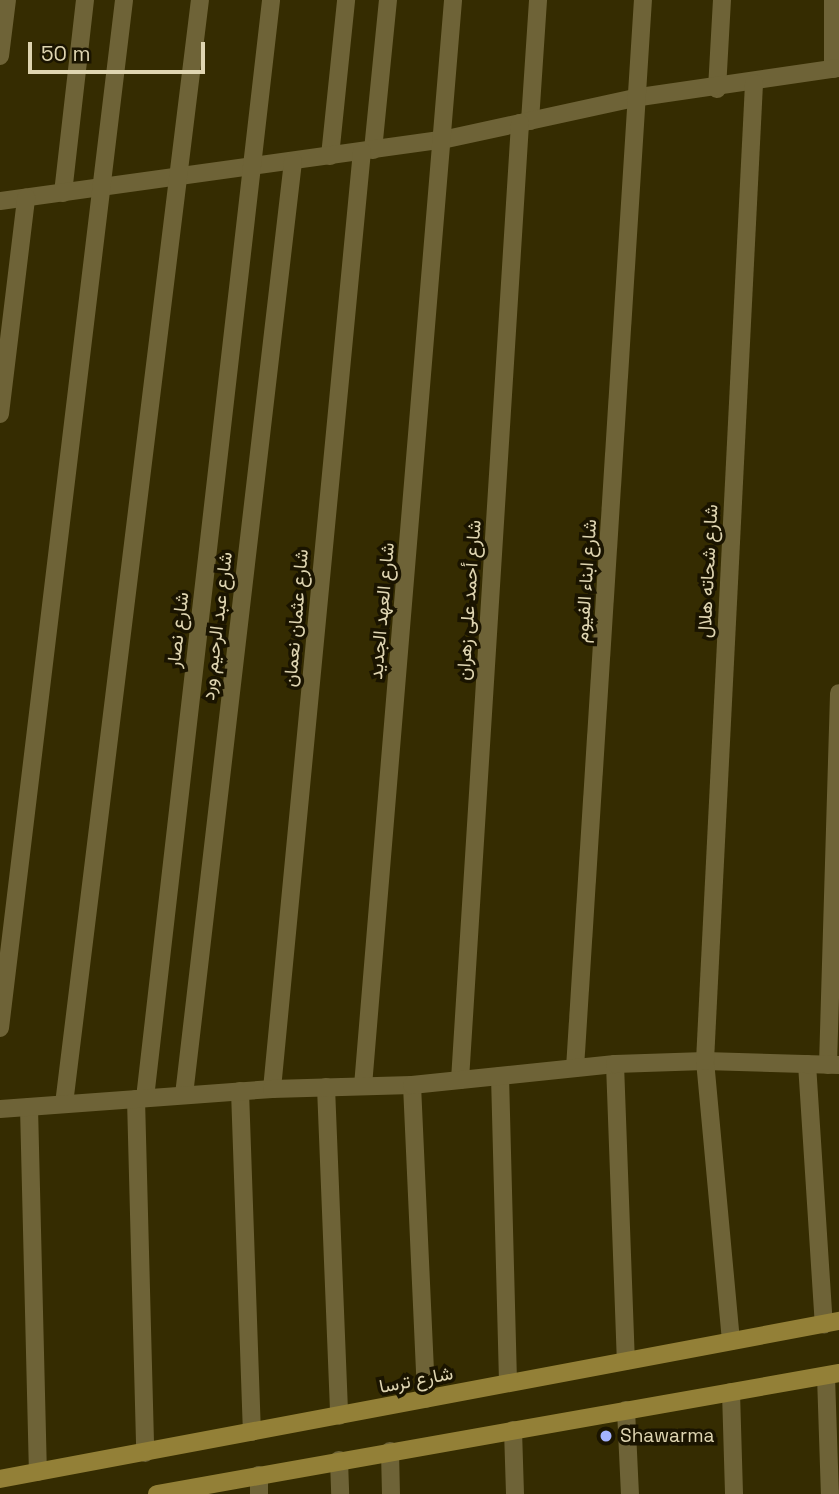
<!DOCTYPE html>
<html>
<head>
<meta charset="utf-8">
<style>
  body { margin:0 }
  #map { position:relative; width:839px; height:1494px; overflow:hidden; background:#352c01; font-family:"Space Grotesk",Vazirmatn,sans-serif }
  div>[style] { position:absolute }
  [style*='--x'] { left:calc(var(--x)*1px); top:calc(var(--y)*1px); width:calc(var(--w)*1px); rotate:calc(var(--a)*1deg) }
  .street>* { height:18px; margin:-9px; padding:0 9px; transform-origin:9px; border-radius:9px; background:#6e6337 }
  .secondary>* { height:18px; margin:-9px; padding:0 9px; transform-origin:9px; border-radius:9px; background:#938037 }
  .dots>* { width:19px; height:19px; translate:-50% -50%; box-sizing:border-box; border:4px solid #1a1400; border-radius:50% }
  span { translate:-50% -50%; white-space:nowrap; text-align:center; line-height:1.15; -webkit-text-stroke:7px #1a1400; paint-order:stroke }
  .street-label { font-size:19px; color:#dfd5b1 }
  .poi-label { font-size:19px; color:#dfd5b1 }
  .left { translate:0 -50%; text-align:left }
  .scale { position:absolute; left:28px; top:42px; width:177px; height:32px; box-sizing:border-box; border:4px solid #dfd5b1; border-top:0; padding-left:9px; font-size:21px; line-height:24px; white-space:nowrap; color:#dfd5b1; -webkit-text-stroke:5px #1a1400; paint-order:stroke }
</style>
</head>
<body>
<div id="map">
  <div class="street">
    <div style="--x:0;--y:56;--w:56;--a:-82.9"></div>
    <div style="--x:833;--y:69;--w:69;--a:-90"></div>
    <div style="--x:717;--y:89;--w:89;--a:-86.8"></div>
    <div style="--x:530;--y:121;--w:121;--a:-86.2"></div>
    <div style="--x:373;--y:150;--w:151;--a:-84.3"></div>
    <div style="--x:330;--y:156;--w:157;--a:-84.1"></div>
    <div style="--x:63;--y:193;--w:194;--a:-83.5"></div>
    <div style="--x:0;--y:201;--w:446;--a:-7.9"></div>
    <div style="--x:442;--y:140;--w:203;--a:-12.3"></div>
    <div style="--x:640;--y:97;--w:201;--a:-8.3"></div>
    <div style="--x:0;--y:414;--w:218;--a:-83.1"></div>
    <div style="--x:0;--y:1028;--w:1035;--a:-83.12"></div>
    <div style="--x:615;--y:1064;--w:297;--a:87.9"></div>
    <div style="--x:807;--y:1064;--w:261;--a:86.3"></div>
    <div style="--x:828;--y:1065;--w:372;--a:-88.3"></div>
    <div style="--x:575;--y:1068;--w:1070;--a:-86.36"></div>
    <div style="--x:500;--y:1076;--w:307;--a:88.5"></div>
    <div style="--x:460;--y:1080;--w:959;--a:-86.41"></div>
    <div style="--x:412;--y:1085;--w:314;--a:87.4"></div>
    <div style="--x:363;--y:1086;--w:1090;--a:-85.26"></div>
    <div style="--x:326;--y:1087;--w:329;--a:87.7"></div>
    <div style="--x:272;--y:1089;--w:942;--a:-84.52"></div>
    <div style="--x:240;--y:1091;--w:341;--a:88"></div>
    <div style="--x:184;--y:1095;--w:940;--a:-83.34"></div>
    <div style="--x:145;--y:1098;--w:1105;--a:-83.45"></div>
    <div style="--x:136;--y:1099;--w:354;--a:88.5"></div>
    <div style="--x:64;--y:1104;--w:1112;--a:-82.98"></div>
    <div style="--x:29;--y:1107;--w:365;--a:88.6"></div>
    <div style="--x:0;--y:1109;--w:273;--a:-4.2"></div>
    <div style="--x:272;--y:1089;--w:140;--a:-1.6"></div>
    <div style="--x:412;--y:1085;--w:204;--a:-5.9"></div>
    <div style="--x:615;--y:1064;--w:90;--a:-1.9"></div>
    <div style="--x:705;--y:1061;--w:134;--a:1.7"></div>
    <div style="--x:731;--y:1341;--w:281;--a:-95.3"></div>
    <div style="--x:705;--y:1061;--w:979;--a:-87.13"></div>
    <div style="--x:826;--y:1376;--w:118;--a:88.1"></div>
    <div style="--x:731;--y:1392;--w:102;--a:88.3"></div>
    <div style="--x:626;--y:1410;--w:84;--a:87.3"></div>
    <div style="--x:513;--y:1430;--w:64;--a:88.2"></div>
    <div style="--x:390;--y:1451;--w:43;--a:88.7"></div>
    <div style="--x:339;--y:1460;--w:34;--a:88"></div>
    <div style="--x:259;--y:1475;--w:19;--a:90"></div>
  </div>
  <div class="secondary">
    <div style="--x:0;--y:1479;--w:854;--a:-10.67"></div>
    <div style="--x:157;--y:1494;--w:693;--a:-10.06"></div>
  </div>
  <div class="dots">
    <div style="left:606px;top:1436px;background:#a3b2fd"></div>
  </div>
  <div class="street-label">
    <span style="left:708px;top:571px;rotate:-87deg">شارع شحاته هلال</span>
    <span style="left:586px;top:581px;rotate:-86deg">شارع ابناء الفيوم</span>
    <span style="left:469px;top:600px;rotate:-86deg">شارع أحمد على زهران</span>
    <span style="left:382px;top:611px;rotate:-85deg">شارع العهد الجديد</span>
    <span style="left:296px;top:618px;rotate:-85deg">شارع عثمان نعمان</span>
    <span style="left:217px;top:626px;rotate:-83deg">شارع عبد الرحيم ورد</span>
    <span style="left:178px;top:630px;rotate:-83deg">شارع نصار</span>
    <span style="left:416px;top:1380px;rotate:-11deg">شارع ترسا</span>
  </div>
  <div class="poi-label">
    <span class="left" style="left:620px;top:1436px">Shawarma</span>
  </div>
  <div class="scale">50 m</div>
</div>
</body>
</html>
